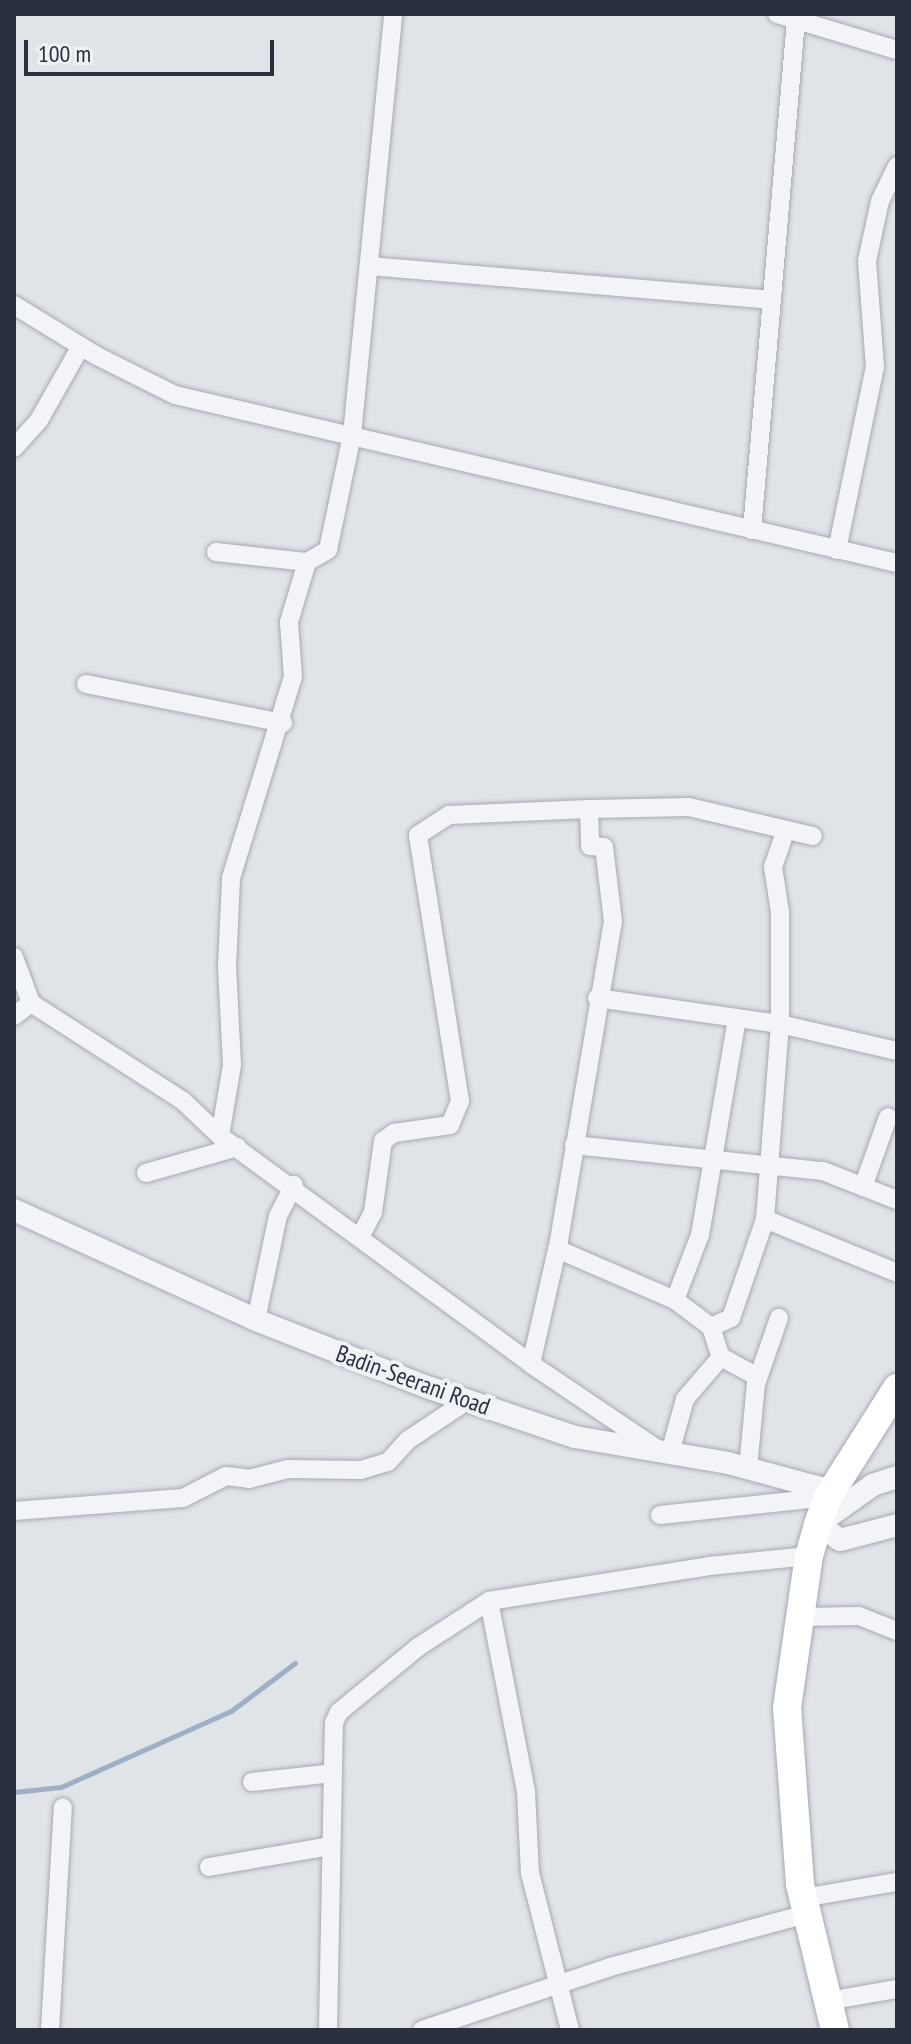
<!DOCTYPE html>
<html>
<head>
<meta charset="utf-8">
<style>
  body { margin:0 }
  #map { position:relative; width:911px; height:2044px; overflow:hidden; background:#e0e3e8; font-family:"PT Sans Narrow",sans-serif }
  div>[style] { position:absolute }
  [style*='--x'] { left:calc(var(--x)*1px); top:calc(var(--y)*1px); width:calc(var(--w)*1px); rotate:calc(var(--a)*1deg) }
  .stream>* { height:5px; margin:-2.5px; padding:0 2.5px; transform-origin:2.5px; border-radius:2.5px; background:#9fafc5 }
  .roads { filter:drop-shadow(0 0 2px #a6aab2) drop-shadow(0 0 2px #a6aab2) }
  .minor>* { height:18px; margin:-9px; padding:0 9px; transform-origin:9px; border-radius:9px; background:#f3f4f7 }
  .tertiary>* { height:22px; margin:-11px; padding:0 11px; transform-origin:11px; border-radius:11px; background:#f3f4f7 }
  .primary>* { height:28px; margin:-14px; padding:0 14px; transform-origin:14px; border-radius:14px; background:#fff }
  span { translate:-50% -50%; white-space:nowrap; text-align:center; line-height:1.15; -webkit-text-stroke:8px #f0f2f6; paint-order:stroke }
  .street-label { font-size:24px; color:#2a303e }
  .frame { position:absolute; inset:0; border:16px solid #2a303e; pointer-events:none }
  .scale { position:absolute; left:24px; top:40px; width:250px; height:36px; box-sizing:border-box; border:4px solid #2a303e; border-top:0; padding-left:10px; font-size:24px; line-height:28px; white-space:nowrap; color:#2a303e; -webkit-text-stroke:6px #f0f2f6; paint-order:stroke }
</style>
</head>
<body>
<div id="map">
  <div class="stream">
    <div style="--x:14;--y:1792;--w:47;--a:-6.1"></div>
    <div style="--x:61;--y:1787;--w:186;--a:-24.1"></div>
    <div style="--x:231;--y:1711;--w:80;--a:-36.9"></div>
  </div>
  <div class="roads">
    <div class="minor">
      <div style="--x:777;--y:14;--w:125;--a:16.7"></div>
      <div style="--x:369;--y:266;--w:403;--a:4.8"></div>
      <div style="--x:14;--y:305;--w:97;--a:31.6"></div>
      <div style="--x:97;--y:356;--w:87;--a:26.6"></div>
      <div style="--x:175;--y:395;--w:741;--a:13.1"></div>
      <div style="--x:14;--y:448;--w:38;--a:-48"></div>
      <div style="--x:39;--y:420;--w:85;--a:-60.4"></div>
      <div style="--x:752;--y:530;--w:512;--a:-85.07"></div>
      <div style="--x:837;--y:550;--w:187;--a:-78.3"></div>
      <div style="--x:875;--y:367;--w:106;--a:-94.3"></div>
      <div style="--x:867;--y:261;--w:61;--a:-77.8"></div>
      <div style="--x:880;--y:201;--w:39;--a:-64"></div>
      <div style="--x:216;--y:552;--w:92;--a:6.3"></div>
      <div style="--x:86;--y:684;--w:201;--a:11.2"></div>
      <div style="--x:589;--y:809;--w:100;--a:-1.1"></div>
      <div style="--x:689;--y:807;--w:127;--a:13.2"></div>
      <div style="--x:14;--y:957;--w:49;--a:69.7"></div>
      <div style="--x:31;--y:1003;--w:181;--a:32.8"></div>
      <div style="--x:183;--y:1101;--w:51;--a:43.4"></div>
      <div style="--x:220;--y:1136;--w:386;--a:36.2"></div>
      <div style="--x:531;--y:1364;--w:152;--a:34"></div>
      <div style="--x:597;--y:998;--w:185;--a:8.1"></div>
      <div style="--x:780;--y:1024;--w:120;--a:13"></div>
      <div style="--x:14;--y:1016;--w:21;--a:-37"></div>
      <div style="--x:220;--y:1136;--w:72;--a:-80.4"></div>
      <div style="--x:232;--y:1065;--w:98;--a:-92.9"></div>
      <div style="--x:227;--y:967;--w:89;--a:-87.4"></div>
      <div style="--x:231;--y:878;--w:210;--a:-72.9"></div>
      <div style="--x:293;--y:677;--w:55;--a:-94.2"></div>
      <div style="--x:289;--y:622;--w:63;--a:-73.3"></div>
      <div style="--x:307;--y:562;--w:24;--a:-30"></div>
      <div style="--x:328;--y:550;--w:117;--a:-78.2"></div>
      <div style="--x:352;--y:435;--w:423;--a:-84.4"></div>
      <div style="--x:574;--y:1145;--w:250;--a:6"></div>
      <div style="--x:823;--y:1171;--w:79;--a:21.4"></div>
      <div style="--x:146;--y:1173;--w:95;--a:-15.9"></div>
      <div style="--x:863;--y:1187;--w:74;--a:-70.3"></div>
      <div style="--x:765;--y:1219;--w:143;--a:22.2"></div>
      <div style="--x:361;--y:1235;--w:26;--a:-62"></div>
      <div style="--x:373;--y:1212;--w:72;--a:-82"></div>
      <div style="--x:383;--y:1141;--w:14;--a:-36"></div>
      <div style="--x:394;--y:1133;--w:57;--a:-8.1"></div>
      <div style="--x:450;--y:1125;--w:26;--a:-67"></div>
      <div style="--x:460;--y:1101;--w:269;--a:-99"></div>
      <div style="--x:418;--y:835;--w:37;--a:-33"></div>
      <div style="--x:449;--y:815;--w:140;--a:-2.5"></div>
      <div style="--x:589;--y:809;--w:37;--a:88"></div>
      <div style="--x:590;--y:846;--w:14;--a:4"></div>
      <div style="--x:604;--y:847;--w:75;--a:83.1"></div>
      <div style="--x:613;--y:921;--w:325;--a:99.6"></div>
      <div style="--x:559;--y:1241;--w:126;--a:102.8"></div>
      <div style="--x:557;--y:1249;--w:129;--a:23.4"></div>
      <div style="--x:675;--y:1300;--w:45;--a:36.9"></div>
      <div style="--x:711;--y:1327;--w:32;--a:72"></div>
      <div style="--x:721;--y:1357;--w:42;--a:28.4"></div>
      <div style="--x:675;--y:1300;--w:70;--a:-69"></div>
      <div style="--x:700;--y:1235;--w:220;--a:-80.3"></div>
      <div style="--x:256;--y:1320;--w:106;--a:-78.1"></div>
      <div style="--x:278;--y:1216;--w:35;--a:-63"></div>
      <div style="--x:711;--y:1327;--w:22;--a:-24"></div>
      <div style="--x:731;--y:1318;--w:105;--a:-71"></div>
      <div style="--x:765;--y:1219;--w:196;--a:-85.6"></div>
      <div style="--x:780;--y:1024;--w:112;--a:-90"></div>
      <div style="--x:780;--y:912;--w:46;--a:-98.8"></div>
      <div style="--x:773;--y:867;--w:39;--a:-71"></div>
      <div style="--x:670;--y:1453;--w:56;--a:-74.5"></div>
      <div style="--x:685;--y:1399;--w:55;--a:-49.4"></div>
      <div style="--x:748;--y:1468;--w:84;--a:-84.6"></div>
      <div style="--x:756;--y:1384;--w:70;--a:-70.8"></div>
      <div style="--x:14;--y:1511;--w:169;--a:-4.4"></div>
      <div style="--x:183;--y:1498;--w:48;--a:-27.1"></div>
      <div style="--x:226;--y:1476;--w:23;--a:7"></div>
      <div style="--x:249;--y:1479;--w:40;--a:-14.4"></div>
      <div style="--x:288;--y:1469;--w:73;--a:0.8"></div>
      <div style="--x:361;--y:1470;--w:28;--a:-17"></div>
      <div style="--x:388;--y:1462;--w:30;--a:-48"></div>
      <div style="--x:408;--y:1440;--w:71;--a:-33.5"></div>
      <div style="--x:660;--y:1515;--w:169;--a:-6.1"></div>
      <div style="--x:489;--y:1601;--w:195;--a:79"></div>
      <div style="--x:526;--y:1792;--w:81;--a:87.2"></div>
      <div style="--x:530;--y:1873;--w:162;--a:75.7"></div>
      <div style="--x:799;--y:1617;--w:60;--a:-1"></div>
      <div style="--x:859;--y:1616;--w:41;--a:21.5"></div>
      <div style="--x:252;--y:1782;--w:81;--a:-6.3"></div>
      <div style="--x:209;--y:1867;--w:124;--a:-9.8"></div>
      <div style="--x:803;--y:1898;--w:95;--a:-9.7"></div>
      <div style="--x:828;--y:2001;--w:70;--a:-9.9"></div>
      <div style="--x:50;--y:2030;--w:223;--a:-86.7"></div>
      <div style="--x:328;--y:2030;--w:307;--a:-88.9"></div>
      <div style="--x:334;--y:1723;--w:12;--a:-66"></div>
      <div style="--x:339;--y:1712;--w:102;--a:-39.4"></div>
      <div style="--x:418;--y:1647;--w:85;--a:-32.9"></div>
      <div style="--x:489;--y:1601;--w:223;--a:-9"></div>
      <div style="--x:709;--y:1566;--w:100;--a:-5.7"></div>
      <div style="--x:422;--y:2030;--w:198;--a:-18.5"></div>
      <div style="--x:610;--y:1967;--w:204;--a:-15.1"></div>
    </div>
    <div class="tertiary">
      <div style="--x:14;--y:1210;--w:266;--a:24.4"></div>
      <div style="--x:256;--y:1320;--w:184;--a:21.4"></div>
      <div style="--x:427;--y:1387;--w:156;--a:18.7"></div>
      <div style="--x:575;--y:1437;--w:155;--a:9.6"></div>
      <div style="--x:728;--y:1463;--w:108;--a:15.1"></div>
      <div style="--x:897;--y:1477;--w:25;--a:162"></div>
      <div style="--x:873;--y:1485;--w:67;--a:144.7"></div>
      <div style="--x:818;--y:1524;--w:27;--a:36"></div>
      <div style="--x:840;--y:1540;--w:59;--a:-14.7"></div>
    </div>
    <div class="primary">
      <div style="--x:835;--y:2030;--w:150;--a:-103.5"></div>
      <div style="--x:800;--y:1884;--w:176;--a:-94.2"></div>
      <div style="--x:787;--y:1708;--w:154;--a:-81.8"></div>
      <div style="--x:809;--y:1556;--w:33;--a:-74"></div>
      <div style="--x:818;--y:1524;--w:29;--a:-70"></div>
      <div style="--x:828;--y:1497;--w:129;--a:-57.7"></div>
    </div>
  </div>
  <div class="street-label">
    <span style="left:413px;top:1380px;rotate:20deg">Badin-Seerani Road</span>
  </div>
  <div class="frame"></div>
  <div class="scale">100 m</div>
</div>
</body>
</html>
